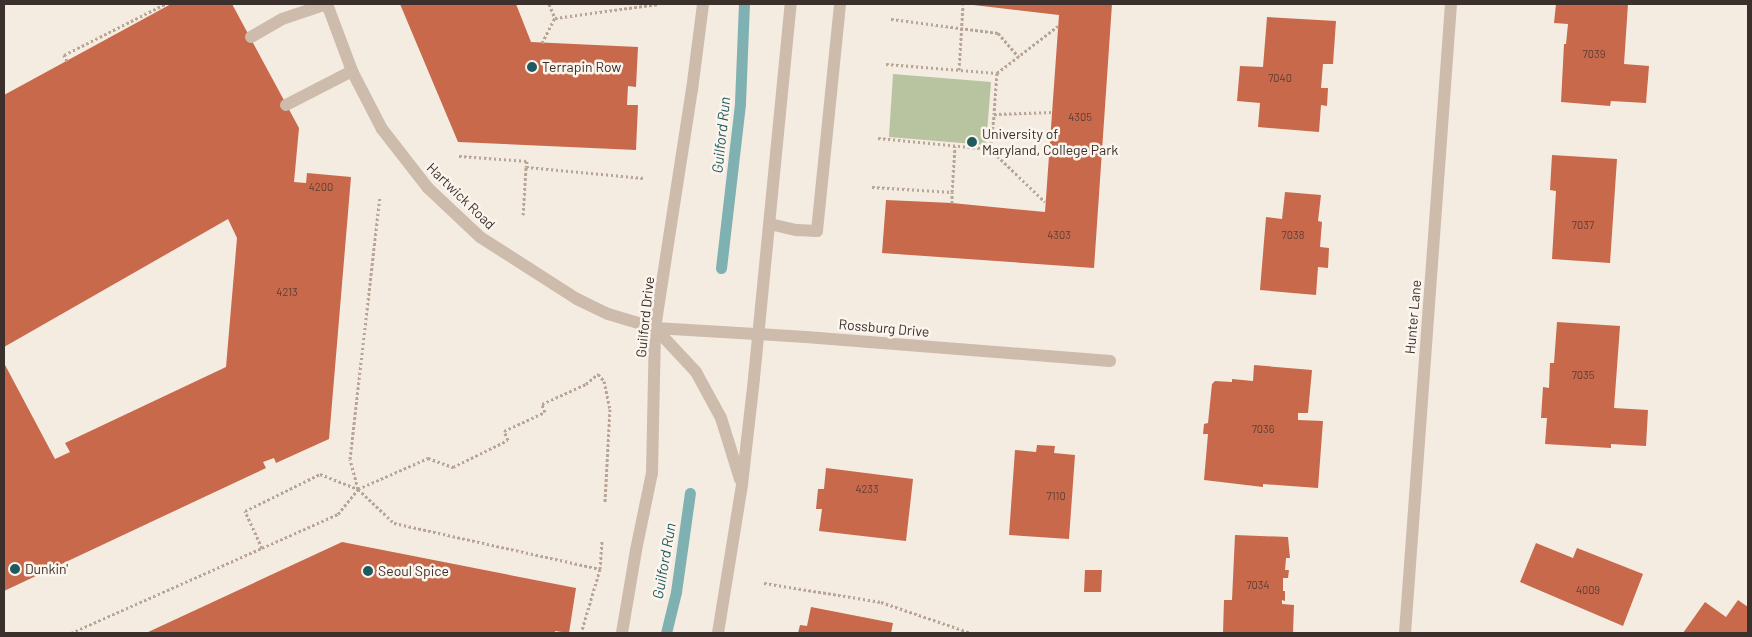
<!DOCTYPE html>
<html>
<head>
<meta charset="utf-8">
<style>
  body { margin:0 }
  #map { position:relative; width:1752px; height:637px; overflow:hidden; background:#f4ebe1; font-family:Barlow,sans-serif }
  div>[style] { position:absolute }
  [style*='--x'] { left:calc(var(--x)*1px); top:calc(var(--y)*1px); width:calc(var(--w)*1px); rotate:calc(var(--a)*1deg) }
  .green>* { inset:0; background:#b8c4a0 }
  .stream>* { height:11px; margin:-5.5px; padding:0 5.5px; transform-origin:5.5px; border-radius:5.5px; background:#7fb0b2 }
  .building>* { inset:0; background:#c8694b }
  .path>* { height:3px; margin-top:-1.5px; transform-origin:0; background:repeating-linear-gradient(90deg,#b9a596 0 2.5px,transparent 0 5px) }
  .minor>* { height:12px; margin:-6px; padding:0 6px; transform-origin:6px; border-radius:6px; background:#cdbbac }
  .dots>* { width:14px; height:14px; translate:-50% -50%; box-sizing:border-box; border:2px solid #fbf5ee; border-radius:50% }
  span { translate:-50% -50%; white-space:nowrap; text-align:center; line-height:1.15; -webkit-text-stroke:5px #fbf5ee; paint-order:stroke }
  .number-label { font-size:11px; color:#5e3e33 }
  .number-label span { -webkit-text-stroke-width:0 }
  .poi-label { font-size:14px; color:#3b302b }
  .left { translate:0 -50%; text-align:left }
  .street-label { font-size:14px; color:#3b302b }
  .water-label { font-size:15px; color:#1f5a5e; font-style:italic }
  .frame { position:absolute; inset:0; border:5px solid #3b302b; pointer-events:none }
</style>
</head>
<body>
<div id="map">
  <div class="green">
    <div style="clip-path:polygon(893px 74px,991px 82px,986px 145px,889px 137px)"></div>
  </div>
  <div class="stream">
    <div style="--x:721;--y:268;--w:166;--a:-83.4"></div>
    <div style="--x:740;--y:103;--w:99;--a:-87.7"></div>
    <div style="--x:666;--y:633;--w:42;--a:-76.3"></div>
    <div style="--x:676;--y:592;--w:100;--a:-82"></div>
  </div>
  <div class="building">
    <div style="clip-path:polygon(171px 4px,232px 4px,299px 128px,294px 182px,306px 183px,307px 173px,351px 177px,329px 439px,276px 463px,274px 458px,263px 462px,266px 468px,4px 591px,4px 363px,55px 459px,70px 452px,65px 443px,226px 367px,237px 238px,228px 219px,4px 347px,4px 95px)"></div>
    <div style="clip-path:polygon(400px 4px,516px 4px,531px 42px,638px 47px,636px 87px,628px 86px,627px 105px,638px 105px,636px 150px,458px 142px)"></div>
    <div style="clip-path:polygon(965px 4px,1112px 4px,1094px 268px,882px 253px,886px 200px,952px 203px,1045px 212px,1059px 15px)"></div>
    <div style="clip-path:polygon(1556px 4px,1628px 4px,1624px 64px,1649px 66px,1646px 103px,1611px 101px,1610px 106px,1561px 102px,1564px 44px,1566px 44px,1568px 24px,1554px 23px)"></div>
    <div style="clip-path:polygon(1267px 17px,1336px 21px,1333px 64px,1323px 64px,1321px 88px,1328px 88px,1327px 106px,1321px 105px,1319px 132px,1258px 127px,1260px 103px,1237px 101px,1240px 66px,1263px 67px)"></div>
    <div style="clip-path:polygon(1552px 155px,1617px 159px,1610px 263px,1552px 259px,1556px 191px,1550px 190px)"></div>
    <div style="clip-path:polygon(1285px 192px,1321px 195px,1318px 221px,1322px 222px,1320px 247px,1329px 248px,1328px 268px,1318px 267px,1316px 295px,1260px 290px,1266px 217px,1282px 219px)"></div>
    <div style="clip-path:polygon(1557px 322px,1620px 326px,1614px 408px,1648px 410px,1646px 446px,1611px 444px,1611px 448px,1545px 444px,1547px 418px,1541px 418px,1543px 387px,1549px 388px,1550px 363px,1554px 363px)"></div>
    <div style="clip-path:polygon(1254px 365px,1312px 370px,1308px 413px,1298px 413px,1298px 420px,1323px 421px,1318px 488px,1263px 484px,1263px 487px,1204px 480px,1208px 434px,1203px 434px,1204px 424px,1208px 423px,1212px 384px,1215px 381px,1232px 382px,1232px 379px,1253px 381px)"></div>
    <div style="clip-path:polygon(1037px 445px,1055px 446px,1054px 453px,1075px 455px,1069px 539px,1009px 535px,1015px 450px,1036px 452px)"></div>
    <div style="clip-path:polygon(826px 468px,913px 479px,906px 541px,819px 531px,822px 509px,816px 509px,818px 489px,824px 489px)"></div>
    <div style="clip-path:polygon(1235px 535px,1288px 537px,1290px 558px,1286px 558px,1285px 570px,1289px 570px,1288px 578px,1283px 578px,1283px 591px,1285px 591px,1285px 601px,1282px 600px,1282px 604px,1294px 605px,1293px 633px,1223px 633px,1224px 600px,1232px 600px)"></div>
    <div style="clip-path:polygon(342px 542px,576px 588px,569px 633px,555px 631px,555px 633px,146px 633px)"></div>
    <div style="clip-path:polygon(1536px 543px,1573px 558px,1577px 548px,1643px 574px,1623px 626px,1520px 582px)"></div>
    <div style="clip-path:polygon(1085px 570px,1102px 570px,1101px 592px,1084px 592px)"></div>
    <div style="clip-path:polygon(1738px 600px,1748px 607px,1748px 633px,1683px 633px,1705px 602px,1726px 617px)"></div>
    <div style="clip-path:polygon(811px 607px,893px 623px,891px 633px,798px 633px,800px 625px,807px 626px)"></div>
  </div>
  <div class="path">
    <div style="--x:549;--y:4;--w:15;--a:67"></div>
    <div style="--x:555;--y:18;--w:104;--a:-7.7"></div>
    <div style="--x:891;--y:19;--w:108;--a:7.5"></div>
    <div style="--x:998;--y:33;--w:32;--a:49"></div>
    <div style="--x:542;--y:43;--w:28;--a:-63"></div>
    <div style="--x:67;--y:61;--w:7;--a:-117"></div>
    <div style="--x:64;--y:55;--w:113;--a:-26.8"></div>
    <div style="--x:886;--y:64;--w:111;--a:4.6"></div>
    <div style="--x:997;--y:73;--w:41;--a:94.2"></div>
    <div style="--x:994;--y:114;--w:59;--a:-1.9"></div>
    <div style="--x:959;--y:70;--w:65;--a:-86.5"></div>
    <div style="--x:997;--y:73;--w:77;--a:-37.6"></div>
    <div style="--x:878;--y:138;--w:113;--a:5.6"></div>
    <div style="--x:990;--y:149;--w:35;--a:-83"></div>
    <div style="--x:990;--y:149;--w:76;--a:43.9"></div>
    <div style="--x:459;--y:156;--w:68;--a:4.2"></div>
    <div style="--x:527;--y:161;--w:6;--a:99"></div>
    <div style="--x:872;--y:187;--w:80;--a:3.6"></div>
    <div style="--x:952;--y:192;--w:46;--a:-86.3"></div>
    <div style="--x:952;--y:203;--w:11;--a:-90"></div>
    <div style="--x:523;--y:215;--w:48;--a:-86.4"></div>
    <div style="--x:526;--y:167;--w:119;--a:5.3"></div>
    <div style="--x:358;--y:489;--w:31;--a:-105"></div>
    <div style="--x:350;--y:459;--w:265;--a:-83.5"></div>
    <div style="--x:262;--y:548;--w:83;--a:-24.1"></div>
    <div style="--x:338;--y:514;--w:32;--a:-51"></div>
    <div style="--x:358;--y:489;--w:77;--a:-23.9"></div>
    <div style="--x:428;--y:458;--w:27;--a:20"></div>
    <div style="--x:453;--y:467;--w:61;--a:-26.1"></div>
    <div style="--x:508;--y:440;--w:10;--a:-114"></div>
    <div style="--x:504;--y:431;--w:45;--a:-24.9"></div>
    <div style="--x:545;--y:412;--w:9;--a:-111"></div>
    <div style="--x:542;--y:404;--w:48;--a:-24.4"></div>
    <div style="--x:586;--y:384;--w:16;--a:-40"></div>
    <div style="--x:598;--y:374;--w:9;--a:49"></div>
    <div style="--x:604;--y:381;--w:29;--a:78"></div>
    <div style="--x:610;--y:409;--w:93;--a:93.1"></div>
    <div style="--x:600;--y:569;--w:29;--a:-86"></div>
    <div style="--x:764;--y:583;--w:119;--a:9.2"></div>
    <div style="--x:881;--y:602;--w:95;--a:19"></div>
    <div style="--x:71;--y:633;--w:209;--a:-24"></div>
    <div style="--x:262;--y:548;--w:41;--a:-114.7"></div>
    <div style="--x:245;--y:511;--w:84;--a:-26.3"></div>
    <div style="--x:320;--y:474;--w:41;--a:21.5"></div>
    <div style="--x:358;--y:489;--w:50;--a:43.4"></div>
    <div style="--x:394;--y:523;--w:211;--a:12.6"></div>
    <div style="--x:600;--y:569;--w:67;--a:106.5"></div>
  </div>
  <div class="minor">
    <div style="--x:327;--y:4;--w:72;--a:69.5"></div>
    <div style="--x:352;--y:71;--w:65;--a:62.7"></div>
    <div style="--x:382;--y:129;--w:75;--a:52.1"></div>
    <div style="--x:428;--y:188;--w:71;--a:43.3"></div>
    <div style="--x:480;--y:237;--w:115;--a:32.6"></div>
    <div style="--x:577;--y:299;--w:34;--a:26"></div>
    <div style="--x:608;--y:314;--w:49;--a:16.6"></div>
    <div style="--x:655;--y:328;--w:151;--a:3.4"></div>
    <div style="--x:806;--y:337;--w:305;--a:4.5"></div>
    <div style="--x:251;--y:37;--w:36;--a:-30"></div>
    <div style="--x:282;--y:19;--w:47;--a:-18.4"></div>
    <div style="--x:286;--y:105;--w:74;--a:-27.3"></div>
    <div style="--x:770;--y:224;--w:28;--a:13"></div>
    <div style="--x:797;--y:230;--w:20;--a:3"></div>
    <div style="--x:817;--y:231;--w:228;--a:-84.2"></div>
    <div style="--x:655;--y:328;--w:60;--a:47"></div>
    <div style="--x:696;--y:372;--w:52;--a:61.5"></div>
    <div style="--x:721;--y:418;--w:64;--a:72.7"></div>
    <div style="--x:622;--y:633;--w:84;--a:-80.4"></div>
    <div style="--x:636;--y:550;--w:79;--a:-78.3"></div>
    <div style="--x:652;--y:473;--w:145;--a:-88.8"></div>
    <div style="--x:655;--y:328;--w:241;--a:-81.2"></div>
    <div style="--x:692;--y:90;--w:87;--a:-82.7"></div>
    <div style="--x:718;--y:633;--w:151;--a:-80.8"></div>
    <div style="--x:742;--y:484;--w:107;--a:-83.5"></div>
    <div style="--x:754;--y:378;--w:376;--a:-84.4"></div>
    <div style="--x:1405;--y:633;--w:631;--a:-85.82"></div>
  </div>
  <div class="dots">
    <div style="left:532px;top:67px;background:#1f5a5e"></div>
    <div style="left:972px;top:142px;background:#1f5a5e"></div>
    <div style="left:15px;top:569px;background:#1f5a5e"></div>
    <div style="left:368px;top:571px;background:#1f5a5e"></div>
  </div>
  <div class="number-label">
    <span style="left:1594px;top:54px">7039</span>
    <span style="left:1280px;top:78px">7040</span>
    <span style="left:1080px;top:117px">4305</span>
    <span style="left:321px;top:187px">4200</span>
    <span style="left:1583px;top:225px">7037</span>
    <span style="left:1059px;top:235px">4303</span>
    <span style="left:1293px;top:235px">7038</span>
    <span style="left:287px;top:292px">4213</span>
    <span style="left:1583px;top:375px">7035</span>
    <span style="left:1263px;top:429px">7036</span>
    <span style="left:867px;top:489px">4233</span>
    <span style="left:1056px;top:496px">7110</span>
    <span style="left:1258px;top:585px">7034</span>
    <span style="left:1588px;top:590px">4009</span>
  </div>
  <div class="poi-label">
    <span class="left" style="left:542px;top:67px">Terrapin Row</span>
    <span class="left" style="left:982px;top:142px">University of<br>Maryland, College Park</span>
    <span class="left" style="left:25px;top:569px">Dunkin'</span>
    <span class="left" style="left:378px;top:571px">Seoul Spice</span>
  </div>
  <div class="street-label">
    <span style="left:461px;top:196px;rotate:44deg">Hartwick Road</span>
    <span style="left:645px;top:317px;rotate:-84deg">Guilford Drive</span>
    <span style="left:1413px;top:317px;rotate:-85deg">Hunter Lane</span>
    <span style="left:884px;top:328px;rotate:5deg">Rossburg Drive</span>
  </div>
  <div class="water-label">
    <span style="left:721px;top:135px;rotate:-84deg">Guilford Run</span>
    <span style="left:664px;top:561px;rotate:-80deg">Guilford Run</span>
  </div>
  <div class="frame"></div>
</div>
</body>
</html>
